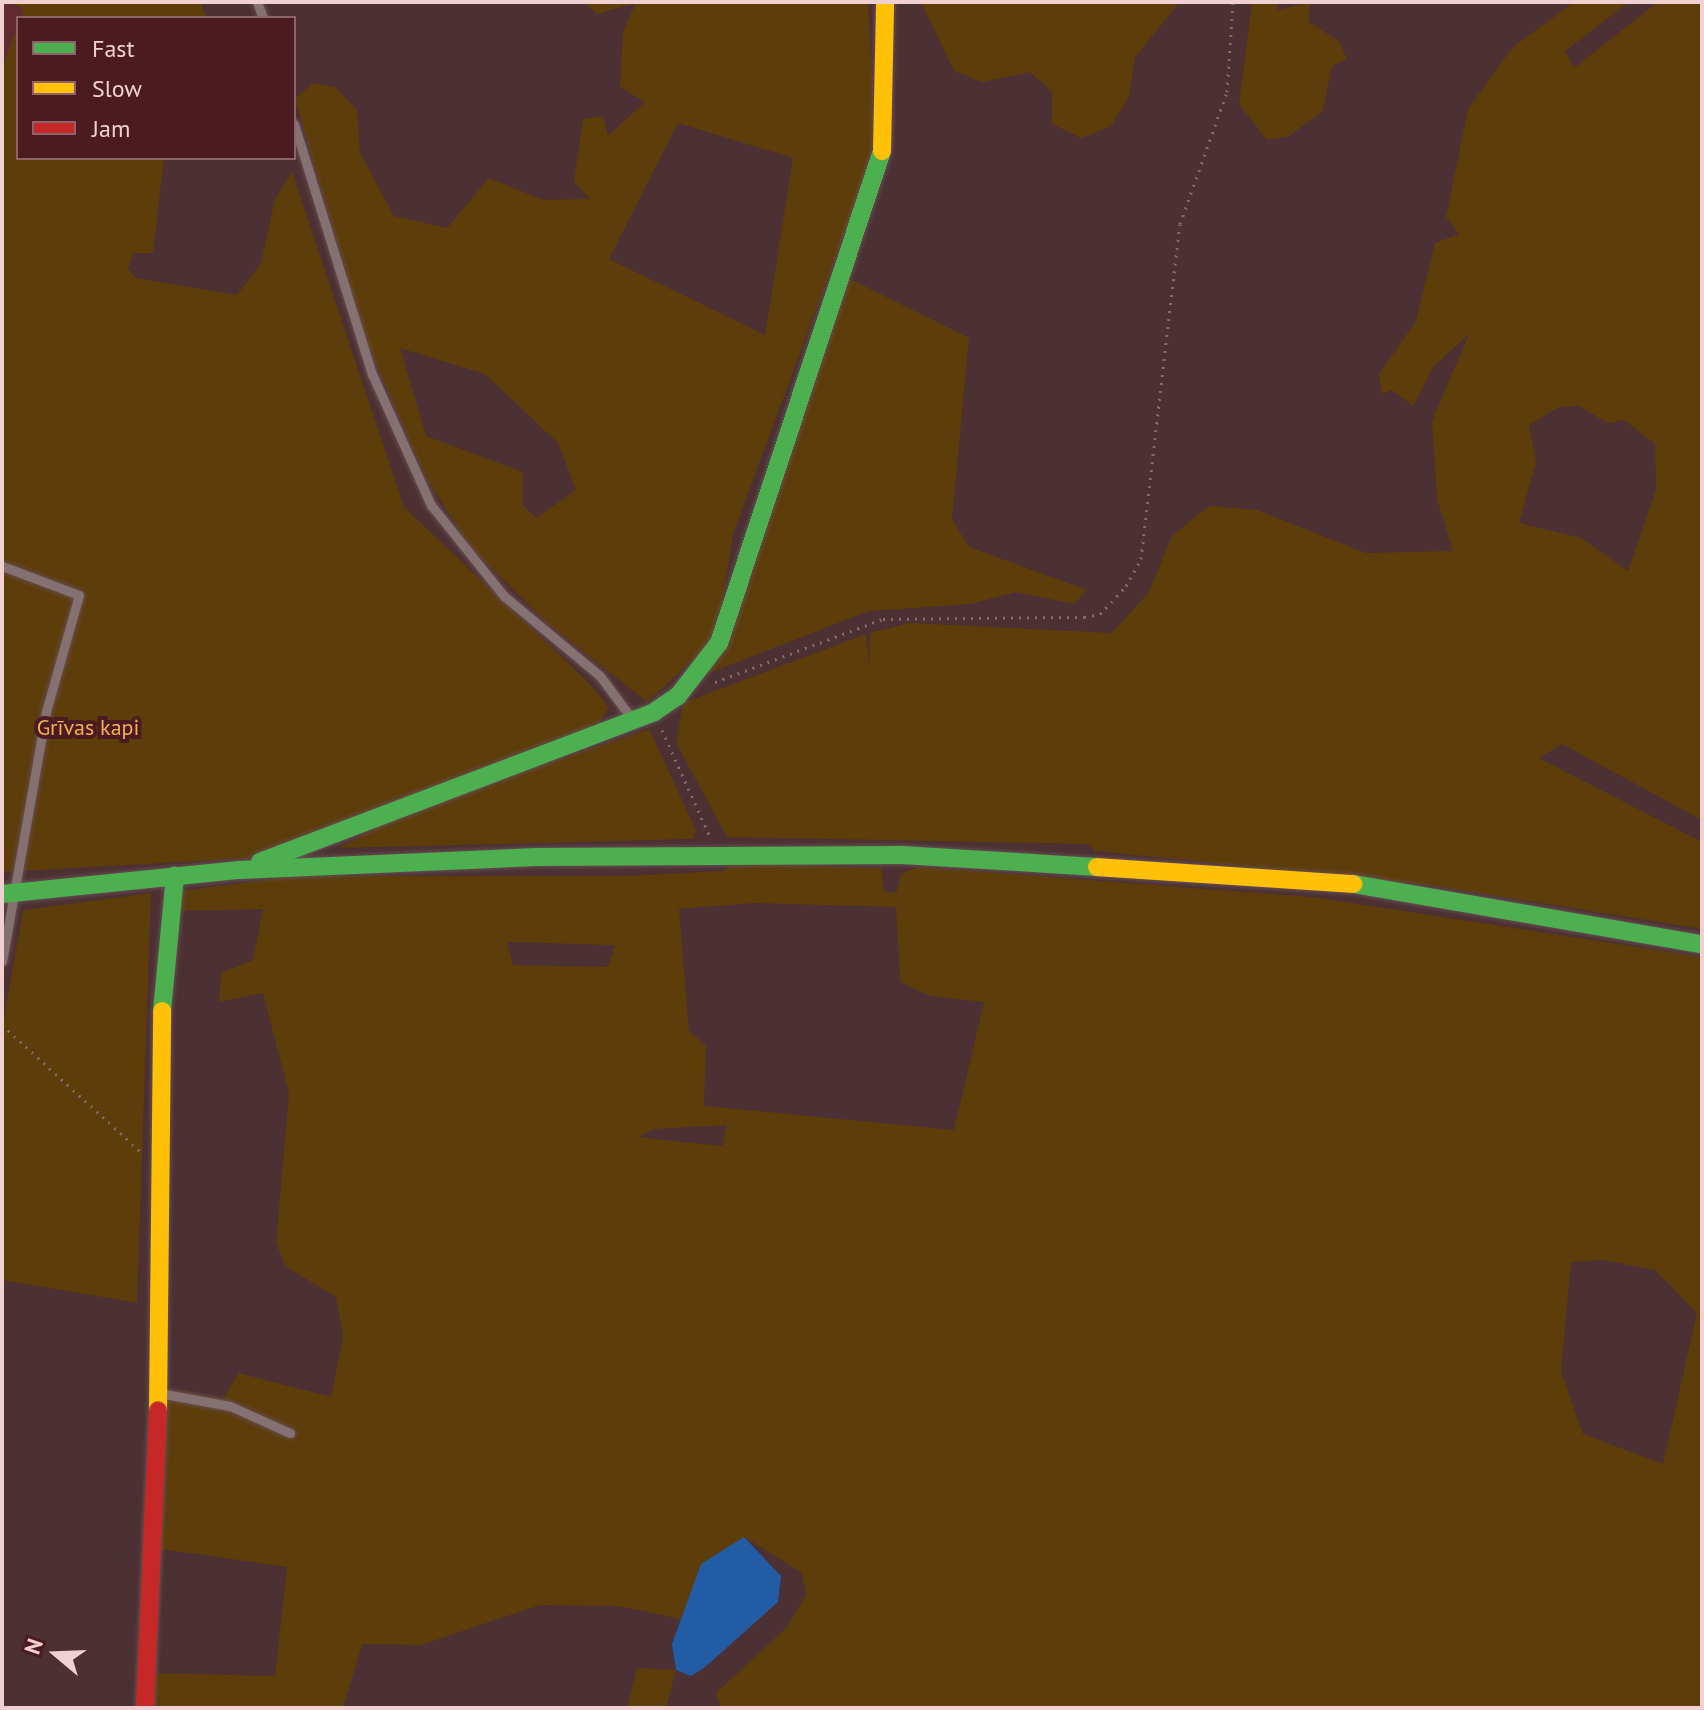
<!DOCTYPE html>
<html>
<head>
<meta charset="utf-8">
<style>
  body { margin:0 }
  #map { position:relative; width:1704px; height:1710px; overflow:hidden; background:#4c3033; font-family:"PT Sans",sans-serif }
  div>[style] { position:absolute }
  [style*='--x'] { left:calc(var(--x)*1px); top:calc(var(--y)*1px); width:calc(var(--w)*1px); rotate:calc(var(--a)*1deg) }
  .built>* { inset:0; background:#602b30 }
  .green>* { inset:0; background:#5d3d09 }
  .water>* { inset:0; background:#215ca4 }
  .path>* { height:3px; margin-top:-1.5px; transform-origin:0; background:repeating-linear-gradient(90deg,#7f6c6d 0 2px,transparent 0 8px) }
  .roads { filter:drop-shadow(0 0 2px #664d50) drop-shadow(0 0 2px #664d50) }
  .lane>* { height:9px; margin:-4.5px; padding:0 4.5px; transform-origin:4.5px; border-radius:4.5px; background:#857172 }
  .fast>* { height:18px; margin:-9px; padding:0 9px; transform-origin:9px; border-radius:9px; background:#4caf50 }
  .slow>* { height:18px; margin:-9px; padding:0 9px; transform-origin:9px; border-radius:9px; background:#ffc107 }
  .jam>* { height:18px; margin:-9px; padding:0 9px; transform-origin:9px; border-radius:9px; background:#c62828 }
  span { translate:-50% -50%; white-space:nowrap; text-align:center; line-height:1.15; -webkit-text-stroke:8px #4b1b21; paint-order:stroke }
  .park-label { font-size:22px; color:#f2b14c }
  .frame { position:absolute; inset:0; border:4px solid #f1d0d1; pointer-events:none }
  .legend { position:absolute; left:16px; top:16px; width:280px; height:144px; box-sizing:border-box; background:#4b1b21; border:2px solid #8d6367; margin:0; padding:10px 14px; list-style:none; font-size:24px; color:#f1d0d1 }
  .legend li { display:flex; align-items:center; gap:16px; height:40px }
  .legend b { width:40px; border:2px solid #8d6367 }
  .north { position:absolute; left:16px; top:1614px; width:80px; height:80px; -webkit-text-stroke:6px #4b1b21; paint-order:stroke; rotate:289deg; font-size:22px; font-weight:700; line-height:32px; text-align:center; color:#f1d0d1 }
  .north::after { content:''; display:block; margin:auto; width:28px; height:36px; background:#f1d0d1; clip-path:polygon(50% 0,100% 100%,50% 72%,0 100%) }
</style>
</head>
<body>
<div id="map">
  <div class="built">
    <div style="clip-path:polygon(2px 2px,24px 9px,2px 67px)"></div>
  </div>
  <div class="green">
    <div style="clip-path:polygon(8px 2px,201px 2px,206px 18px,21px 18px,24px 9px)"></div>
    <div style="clip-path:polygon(evenodd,584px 2px,868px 2px,876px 148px,733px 534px,719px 625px,709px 645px,647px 702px,547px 623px,472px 549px,426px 478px,366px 341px,295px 99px,313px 83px,335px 87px,357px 110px,360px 153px,394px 216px,447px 228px,489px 178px,543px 200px,590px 199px,574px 182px,583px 119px,603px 116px,608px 136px,645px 102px,620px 87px,623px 31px,636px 3px,597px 14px,584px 2px,678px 123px,793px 158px,765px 335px,609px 259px,678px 123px,584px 2px,400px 348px,485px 374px,558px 443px,576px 490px,536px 518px,523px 505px,523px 472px,426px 436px,400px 348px)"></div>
    <div style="clip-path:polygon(921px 2px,1180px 2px,1135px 57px,1129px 97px,1110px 127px,1081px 138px,1052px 124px,1052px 92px,1030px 72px,982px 82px,954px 71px)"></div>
    <div style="clip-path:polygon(1252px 2px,1277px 2px,1278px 10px,1310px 2px,1309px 22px,1339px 41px,1347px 59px,1332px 66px,1323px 111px,1289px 136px,1267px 140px,1239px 104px)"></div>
    <div style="clip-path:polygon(evenodd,1574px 2px,1629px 2px,1565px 51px,1574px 68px,1658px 2px,1702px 2px,1702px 820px,1562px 744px,1539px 758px,1702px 842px,1702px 929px,1429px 885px,1095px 851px,1087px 844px,727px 837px,676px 743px,683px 703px,866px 634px,869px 666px,870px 633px,910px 623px,1112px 633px,1149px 592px,1172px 536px,1209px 506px,1257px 510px,1366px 553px,1453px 551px,1437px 499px,1432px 421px,1469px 334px,1433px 367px,1413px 406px,1392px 390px,1382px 394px,1379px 374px,1416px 321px,1435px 243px,1459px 234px,1446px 217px,1468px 109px,1512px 48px,1574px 2px,1579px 406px,1608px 423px,1624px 420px,1655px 444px,1656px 490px,1628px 571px,1581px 538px,1519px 523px,1536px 462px,1529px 425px,1559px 407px,1579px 406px)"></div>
    <div style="clip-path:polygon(18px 25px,18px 158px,164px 158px,153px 253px,133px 253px,128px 268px,135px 278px,237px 295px,261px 263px,275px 199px,292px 172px,404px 507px,586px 680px,609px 707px,596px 727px,255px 858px,2px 872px,2px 67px)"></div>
    <div style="clip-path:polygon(846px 277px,969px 338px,952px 519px,969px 547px,1087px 590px,1074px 604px,1016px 592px,971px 604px,869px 611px,707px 674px)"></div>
    <div style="clip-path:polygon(649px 729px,696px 830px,693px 839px,338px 848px,417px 808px)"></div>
    <div style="clip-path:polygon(evenodd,731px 864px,881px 868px,884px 891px,896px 893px,901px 874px,918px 867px,1313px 897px,1702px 957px,1702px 1708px,721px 1708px,716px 1693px,787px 1627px,806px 1595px,801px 1572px,744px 1537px,681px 1619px,618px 1606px,540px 1605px,421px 1645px,362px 1644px,343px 1708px,150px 1708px,149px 1673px,275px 1676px,287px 1567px,154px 1548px,165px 1388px,223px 1399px,239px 1373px,331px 1397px,343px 1336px,336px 1297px,285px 1266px,276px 1242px,289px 1094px,263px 993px,219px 1002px,221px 973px,253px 960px,263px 909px,178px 911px,181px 891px,299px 876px,627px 876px,723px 871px,731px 864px,755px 903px,896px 907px,900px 982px,930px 996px,984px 1002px,954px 1130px,704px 1106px,706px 1046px,689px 1031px,679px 909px,755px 903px,731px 864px,507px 942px,614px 945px,615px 945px,608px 967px,513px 965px,507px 942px,731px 864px,727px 1125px,722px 1146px,637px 1137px,655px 1129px,727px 1125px,731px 864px,1603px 1260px,1655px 1270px,1697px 1313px,1663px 1464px,1583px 1434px,1561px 1371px,1571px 1262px,1603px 1260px)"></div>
    <div style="clip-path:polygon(151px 893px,137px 1303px,2px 1280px,2px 1029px,23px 910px)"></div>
    <div style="clip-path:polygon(637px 1668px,676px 1670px,666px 1708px,627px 1708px)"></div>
  </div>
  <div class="water">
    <div style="clip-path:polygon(744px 1537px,781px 1576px,778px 1602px,704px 1668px,691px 1676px,676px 1670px,672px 1644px,701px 1564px)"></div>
  </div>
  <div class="path">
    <div style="--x:715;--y:682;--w:179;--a:-20.6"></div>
    <div style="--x:883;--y:619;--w:201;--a:-0.6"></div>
    <div style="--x:1084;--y:617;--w:16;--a:-11"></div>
    <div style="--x:1100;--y:614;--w:38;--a:-47"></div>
    <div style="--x:1126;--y:586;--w:31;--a:-61"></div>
    <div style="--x:1141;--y:559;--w:337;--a:-83.4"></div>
    <div style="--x:1180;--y:224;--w:140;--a:-70.4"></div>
    <div style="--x:1227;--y:92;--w:90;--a:-86.2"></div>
    <div style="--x:662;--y:730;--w:117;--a:65.8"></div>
    <div style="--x:2;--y:1025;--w:187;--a:42.4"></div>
  </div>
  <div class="roads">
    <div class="lane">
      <div style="--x:257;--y:2;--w:17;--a:69"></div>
      <div style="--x:294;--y:124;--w:262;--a:72.7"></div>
      <div style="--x:372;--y:374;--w:144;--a:65.8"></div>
      <div style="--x:431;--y:505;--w:117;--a:51.3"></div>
      <div style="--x:504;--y:596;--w:125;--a:39.8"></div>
      <div style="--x:600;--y:676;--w:54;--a:53.3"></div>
      <div style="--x:2;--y:566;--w:82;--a:20.6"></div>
      <div style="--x:79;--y:595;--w:122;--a:105.8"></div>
      <div style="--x:46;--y:712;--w:253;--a:100"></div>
      <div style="--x:159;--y:1393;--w:72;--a:10.4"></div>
      <div style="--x:230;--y:1406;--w:66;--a:24.2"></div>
    </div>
    <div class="fast">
      <div style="--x:260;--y:862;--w:422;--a:-20.8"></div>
      <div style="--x:654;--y:712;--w:29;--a:-34"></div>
      <div style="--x:678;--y:696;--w:67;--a:-52.3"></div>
      <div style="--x:719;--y:643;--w:518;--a:-71.67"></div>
      <div style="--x:1353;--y:884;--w:354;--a:9.8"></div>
      <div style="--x:2;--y:894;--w:239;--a:-5.8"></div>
      <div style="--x:240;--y:870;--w:296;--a:-2.5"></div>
      <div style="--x:536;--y:857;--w:366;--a:-0.3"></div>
      <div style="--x:902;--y:855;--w:195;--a:3.5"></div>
      <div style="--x:162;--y:1011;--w:136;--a:-84.5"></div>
    </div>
    <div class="slow">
      <div style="--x:882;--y:151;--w:149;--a:-88.8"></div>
      <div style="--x:1097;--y:867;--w:257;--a:3.8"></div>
      <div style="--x:158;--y:1410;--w:399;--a:-89.4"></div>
    </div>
    <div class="jam">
      <div style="--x:145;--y:1708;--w:298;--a:-87.5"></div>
    </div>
  </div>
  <div class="park-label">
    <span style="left:88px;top:728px">Grīvas kapi</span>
  </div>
  <div class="frame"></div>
  <ul class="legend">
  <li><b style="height:10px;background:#4caf50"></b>Fast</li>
  <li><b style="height:10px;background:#ffc107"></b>Slow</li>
  <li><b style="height:10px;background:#c62828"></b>Jam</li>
  </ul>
  <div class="north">N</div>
</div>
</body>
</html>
